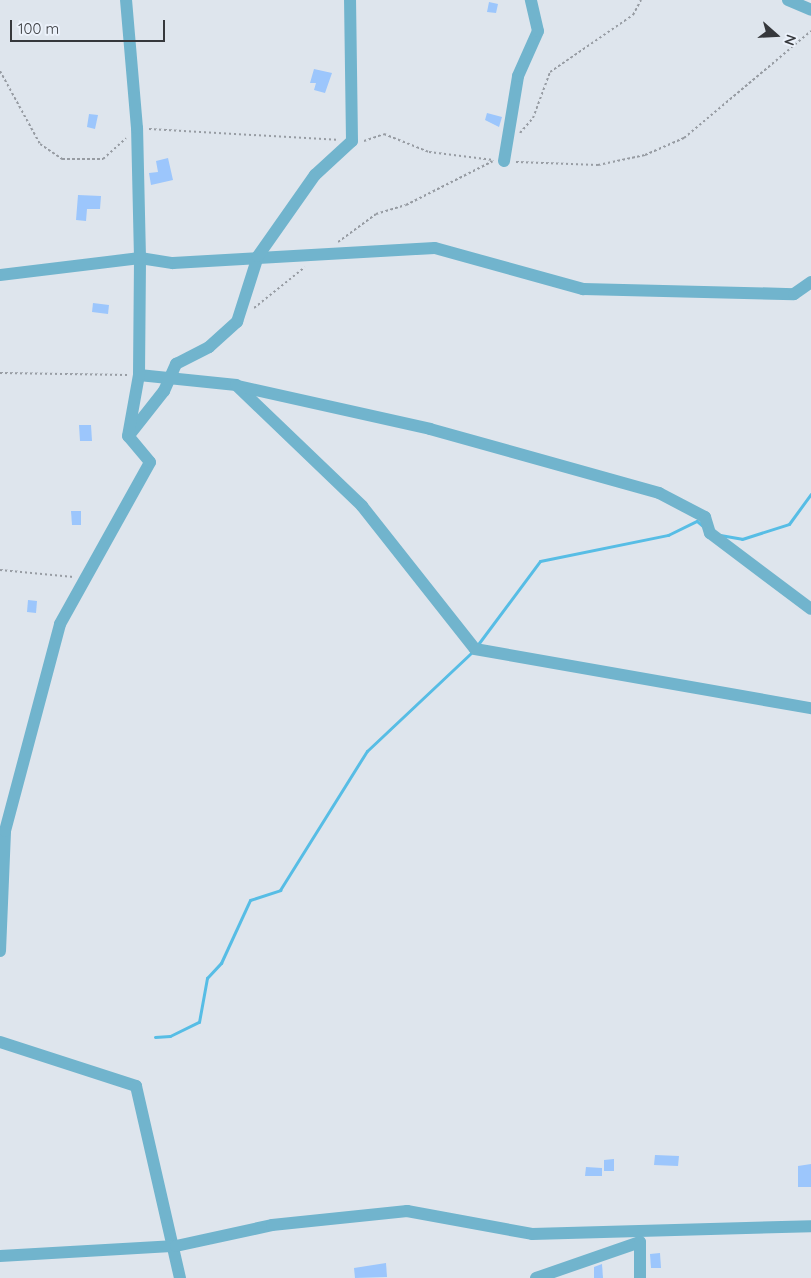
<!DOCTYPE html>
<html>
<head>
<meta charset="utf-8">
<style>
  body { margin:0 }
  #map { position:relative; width:811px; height:1278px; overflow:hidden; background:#dee5ed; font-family:Quicksand,sans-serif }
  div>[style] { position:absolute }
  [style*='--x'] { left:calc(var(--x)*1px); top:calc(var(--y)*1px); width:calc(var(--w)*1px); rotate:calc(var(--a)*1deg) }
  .stream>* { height:3px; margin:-1.5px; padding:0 1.5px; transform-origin:1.5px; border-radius:1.5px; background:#57bde5 }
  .building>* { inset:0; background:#9cc6fc }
  .path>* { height:2px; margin-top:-1px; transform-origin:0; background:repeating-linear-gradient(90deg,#979ca3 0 2.5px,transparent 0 5px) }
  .minor>* { height:12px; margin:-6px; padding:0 6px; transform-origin:6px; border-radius:6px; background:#71b4cd }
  span { translate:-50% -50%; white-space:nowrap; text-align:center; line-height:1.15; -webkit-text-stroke:4px #ecf2fb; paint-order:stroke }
  .north { position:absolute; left:751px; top:10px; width:50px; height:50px; -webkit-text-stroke:4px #ecf2fb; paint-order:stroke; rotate:109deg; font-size:14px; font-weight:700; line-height:20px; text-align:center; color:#36383c }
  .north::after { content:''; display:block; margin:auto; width:18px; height:22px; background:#36383c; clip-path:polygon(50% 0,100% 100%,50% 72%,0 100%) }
  .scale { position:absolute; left:10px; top:20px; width:155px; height:22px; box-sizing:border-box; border:2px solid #36383c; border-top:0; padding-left:6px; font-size:15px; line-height:18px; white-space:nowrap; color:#36383c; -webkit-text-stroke:4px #ecf2fb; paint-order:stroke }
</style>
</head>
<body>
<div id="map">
  <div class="stream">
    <div style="--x:720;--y:535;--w:22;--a:10"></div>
    <div style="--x:742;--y:539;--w:49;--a:-17.7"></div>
    <div style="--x:789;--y:524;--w:37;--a:-54"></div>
    <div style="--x:476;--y:647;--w:107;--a:-53.3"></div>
    <div style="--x:540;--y:561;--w:131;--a:-11.5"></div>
    <div style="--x:668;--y:535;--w:32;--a:-26"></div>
    <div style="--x:697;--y:521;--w:9;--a:41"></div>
    <div style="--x:155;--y:1037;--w:15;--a:-4"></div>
    <div style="--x:170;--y:1036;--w:32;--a:-26"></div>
    <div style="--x:199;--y:1022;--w:45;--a:-79.7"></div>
    <div style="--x:207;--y:978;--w:21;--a:-47"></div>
    <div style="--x:221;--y:963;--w:69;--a:-65.3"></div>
    <div style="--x:250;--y:900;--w:32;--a:-18"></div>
    <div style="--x:280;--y:890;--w:164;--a:-58"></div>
    <div style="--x:367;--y:751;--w:144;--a:-43.3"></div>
  </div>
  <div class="building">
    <div style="clip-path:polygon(489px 2px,498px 4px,496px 13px,487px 12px)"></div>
    <div style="clip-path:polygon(314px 69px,332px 73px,325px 93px,314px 90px,316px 83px,310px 83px)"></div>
    <div style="clip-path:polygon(487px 113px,502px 117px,499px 127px,485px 120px)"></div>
    <div style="clip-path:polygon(89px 114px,98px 115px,95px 129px,87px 127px)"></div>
    <div style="clip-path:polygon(168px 158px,173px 180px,151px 185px,149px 173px,158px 172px,156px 161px)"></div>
    <div style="clip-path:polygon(78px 195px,101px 196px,100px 209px,87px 209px,86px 221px,76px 220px)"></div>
    <div style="clip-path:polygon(93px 303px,109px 305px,108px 314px,92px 312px)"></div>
    <div style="clip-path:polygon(79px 425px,91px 425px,92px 441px,80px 441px)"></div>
    <div style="clip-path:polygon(71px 511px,81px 511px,81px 525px,72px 525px)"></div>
    <div style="clip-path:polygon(28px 600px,37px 601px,36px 613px,27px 612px)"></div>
    <div style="clip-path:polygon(655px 1155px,679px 1156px,678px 1166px,654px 1165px)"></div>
    <div style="clip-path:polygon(614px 1159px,614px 1171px,604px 1171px,604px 1160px)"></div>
    <div style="clip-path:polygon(811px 1164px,811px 1187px,798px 1187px,798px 1166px)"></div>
    <div style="clip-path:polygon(586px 1167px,602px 1168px,602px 1176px,585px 1176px)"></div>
    <div style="clip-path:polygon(660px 1253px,661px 1268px,651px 1268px,650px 1254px)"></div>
    <div style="clip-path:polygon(386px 1263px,387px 1277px,355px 1278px,354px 1268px)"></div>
    <div style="clip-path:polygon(602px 1264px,603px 1278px,594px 1278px,594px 1267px)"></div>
  </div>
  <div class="path">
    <div style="--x:0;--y:71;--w:83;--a:61.3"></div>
    <div style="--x:40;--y:144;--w:27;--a:34"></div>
    <div style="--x:62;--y:159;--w:41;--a:0"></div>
    <div style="--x:103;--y:159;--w:31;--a:-42"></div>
    <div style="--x:149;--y:129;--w:188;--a:3.3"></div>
    <div style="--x:520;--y:133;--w:20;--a:-49"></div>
    <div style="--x:533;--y:118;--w:49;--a:-69.7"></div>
    <div style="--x:550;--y:72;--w:101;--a:-34.5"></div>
    <div style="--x:633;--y:15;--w:17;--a:-62"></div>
    <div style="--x:364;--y:141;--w:21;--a:-19"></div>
    <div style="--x:384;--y:134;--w:48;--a:21.8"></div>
    <div style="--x:429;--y:152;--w:65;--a:7"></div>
    <div style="--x:516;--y:162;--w:82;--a:2.1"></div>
    <div style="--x:598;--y:165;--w:48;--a:-12"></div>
    <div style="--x:645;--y:155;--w:43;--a:-23.6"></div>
    <div style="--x:684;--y:138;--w:166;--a:-40.1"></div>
    <div style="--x:338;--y:242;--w:47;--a:-36.4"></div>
    <div style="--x:376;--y:214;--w:31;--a:-17"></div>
    <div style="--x:406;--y:205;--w:97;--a:-26.8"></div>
    <div style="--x:254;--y:308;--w:65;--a:-38.8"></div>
    <div style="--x:0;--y:373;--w:127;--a:0.9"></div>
    <div style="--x:0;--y:570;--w:74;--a:5.4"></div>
  </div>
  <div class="minor">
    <div style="--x:788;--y:0;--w:25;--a:23"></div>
    <div style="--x:504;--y:161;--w:86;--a:-80.6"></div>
    <div style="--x:518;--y:76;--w:49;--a:-66"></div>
    <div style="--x:538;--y:31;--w:32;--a:-103"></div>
    <div style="--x:0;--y:275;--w:141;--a:-6.9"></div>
    <div style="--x:140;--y:258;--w:33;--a:9"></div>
    <div style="--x:173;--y:263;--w:262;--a:-3.3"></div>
    <div style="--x:435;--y:248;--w:154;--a:15.5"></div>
    <div style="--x:583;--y:289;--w:211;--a:1.4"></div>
    <div style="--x:794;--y:294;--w:21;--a:-35"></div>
    <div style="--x:139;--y:375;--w:98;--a:5.9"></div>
    <div style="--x:236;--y:385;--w:175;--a:43.8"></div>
    <div style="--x:362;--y:506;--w:182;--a:51.7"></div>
    <div style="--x:475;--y:649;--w:341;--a:10"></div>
    <div style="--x:238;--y:386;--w:197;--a:12.6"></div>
    <div style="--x:430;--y:429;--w:238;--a:15.6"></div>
    <div style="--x:659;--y:493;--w:52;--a:27.6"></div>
    <div style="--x:705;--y:517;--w:17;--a:73"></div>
    <div style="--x:710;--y:533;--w:126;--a:37"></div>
    <div style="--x:130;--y:434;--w:55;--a:-51.7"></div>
    <div style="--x:164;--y:391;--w:30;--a:-66"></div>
    <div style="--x:176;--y:364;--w:37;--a:-27"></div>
    <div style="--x:209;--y:347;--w:38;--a:-42"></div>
    <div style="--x:237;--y:322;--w:69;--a:-72.3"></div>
    <div style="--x:258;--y:256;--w:99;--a:-54.9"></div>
    <div style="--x:315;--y:175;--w:50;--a:-42.6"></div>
    <div style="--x:352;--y:141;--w:141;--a:-90.8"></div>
    <div style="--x:0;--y:951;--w:120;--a:-87.6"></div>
    <div style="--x:5;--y:831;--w:214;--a:-75.1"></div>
    <div style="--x:60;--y:624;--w:185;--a:-60.9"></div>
    <div style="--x:150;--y:462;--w:34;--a:-130"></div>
    <div style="--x:128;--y:436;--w:62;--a:-79.8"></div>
    <div style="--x:139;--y:375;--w:117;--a:-89.5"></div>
    <div style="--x:140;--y:258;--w:130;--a:-91.3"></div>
    <div style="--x:137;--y:128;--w:128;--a:-94.9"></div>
    <div style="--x:0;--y:1042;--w:143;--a:17.9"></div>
    <div style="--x:136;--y:1086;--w:197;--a:77.1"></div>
    <div style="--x:0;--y:1256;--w:176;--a:-3.3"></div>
    <div style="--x:176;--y:1246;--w:98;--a:-12.3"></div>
    <div style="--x:272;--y:1225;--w:136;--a:-5.9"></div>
    <div style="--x:407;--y:1211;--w:127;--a:10.4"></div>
    <div style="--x:532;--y:1234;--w:279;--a:-1.6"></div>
    <div style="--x:536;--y:1278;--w:110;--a:-19.1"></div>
    <div style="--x:640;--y:1242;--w:36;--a:90"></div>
  </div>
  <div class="north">N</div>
  <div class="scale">100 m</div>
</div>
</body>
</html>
